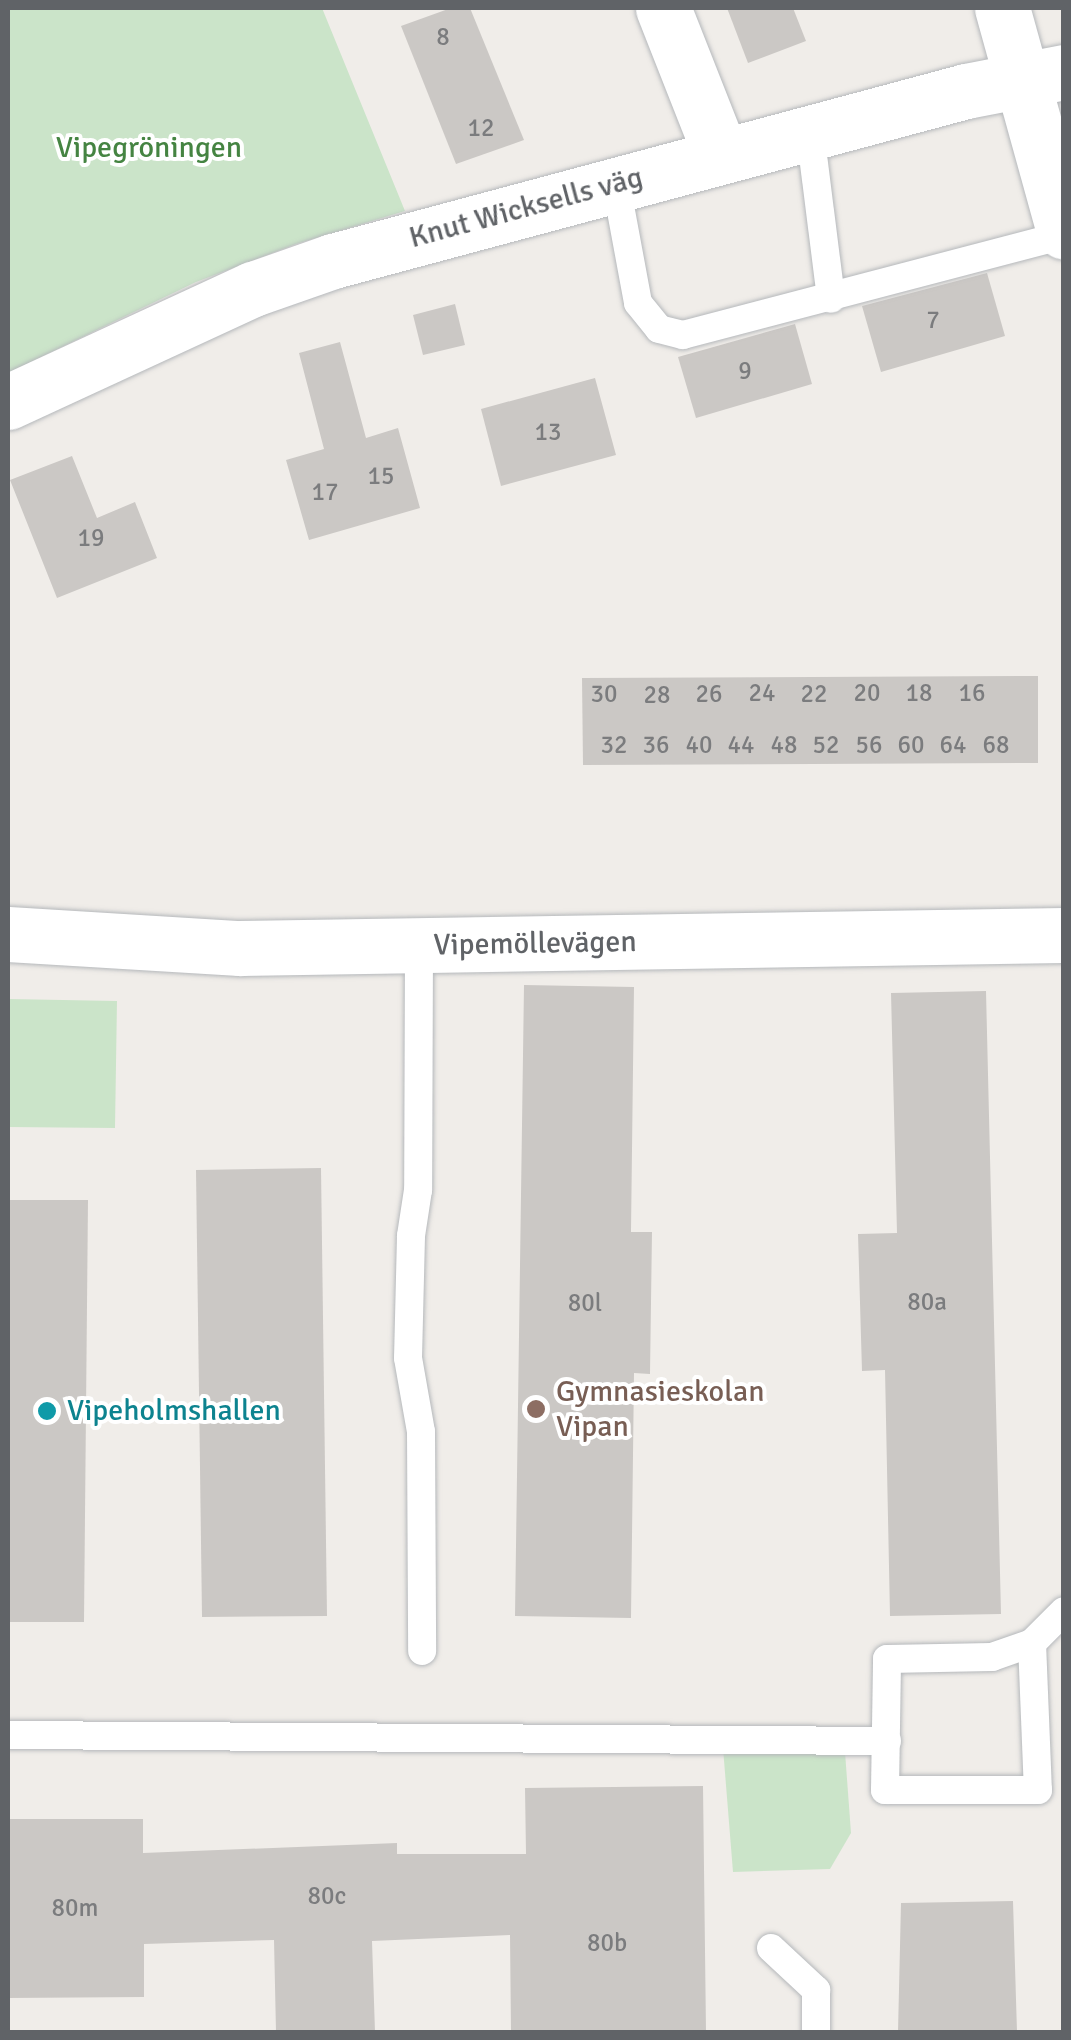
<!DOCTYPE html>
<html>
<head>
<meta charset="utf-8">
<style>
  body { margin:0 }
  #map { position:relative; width:1071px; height:2040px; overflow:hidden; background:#f0ede9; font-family:Signika,sans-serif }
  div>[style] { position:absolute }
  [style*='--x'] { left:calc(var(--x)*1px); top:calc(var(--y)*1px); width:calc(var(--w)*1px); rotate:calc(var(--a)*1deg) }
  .green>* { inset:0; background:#cbe4c9 }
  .building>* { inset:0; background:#cbc8c5 }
  .roads { filter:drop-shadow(0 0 2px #b5b8bb) drop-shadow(0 0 2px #b5b8bb) }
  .service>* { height:28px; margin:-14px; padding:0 14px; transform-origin:14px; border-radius:14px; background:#fff }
  .minor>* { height:55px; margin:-27.5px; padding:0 27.5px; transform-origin:27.5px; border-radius:27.5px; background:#fff }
  .dots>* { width:28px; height:28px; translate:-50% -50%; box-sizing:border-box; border:5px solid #fff; border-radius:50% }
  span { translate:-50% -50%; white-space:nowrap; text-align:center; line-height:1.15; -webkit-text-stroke:8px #fff; paint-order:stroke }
  .number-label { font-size:25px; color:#7b7c7e }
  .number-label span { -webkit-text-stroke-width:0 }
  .park-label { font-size:30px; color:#458442 }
  .street-label { font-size:30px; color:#606367 }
  .education-label { font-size:30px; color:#785e54 }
  .left { translate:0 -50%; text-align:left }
  .culture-label { font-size:30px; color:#0d838f }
  .frame { position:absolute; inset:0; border:10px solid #606367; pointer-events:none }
</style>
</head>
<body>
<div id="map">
  <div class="green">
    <div style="clip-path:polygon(8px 8px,322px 8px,405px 211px,296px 244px,196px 282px,8px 373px)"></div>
    <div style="clip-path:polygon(8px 999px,117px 1001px,115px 1128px,8px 1127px)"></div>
    <div style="clip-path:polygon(723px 1748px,845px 1752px,851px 1833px,830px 1869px,733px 1872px)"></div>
  </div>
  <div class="building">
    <div style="clip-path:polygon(451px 8px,470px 8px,524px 140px,456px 164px,401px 26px)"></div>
    <div style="clip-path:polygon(727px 8px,793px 8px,806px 41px,748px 63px)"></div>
    <div style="clip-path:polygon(987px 273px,1005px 336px,881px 372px,862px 306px)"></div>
    <div style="clip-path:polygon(455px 304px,465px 345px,423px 355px,413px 315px)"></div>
    <div style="clip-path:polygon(795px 324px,812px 384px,696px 418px,678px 357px)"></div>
    <div style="clip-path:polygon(340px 342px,366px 438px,398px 428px,420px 508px,309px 540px,286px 460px,324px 449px,299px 353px)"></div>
    <div style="clip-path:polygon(595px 378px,616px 455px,501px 486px,481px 409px)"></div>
    <div style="clip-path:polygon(72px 456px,97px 518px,135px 502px,157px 558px,57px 598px,10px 480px)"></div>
    <div style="clip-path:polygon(1038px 676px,1038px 763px,583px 765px,582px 678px)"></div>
    <div style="clip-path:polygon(524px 985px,634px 987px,631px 1232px,652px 1232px,650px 1374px,634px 1373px,631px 1618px,515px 1616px)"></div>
    <div style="clip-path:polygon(986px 991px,1001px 1614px,890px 1616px,885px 1370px,862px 1371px,858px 1234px,897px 1233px,891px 993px)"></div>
    <div style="clip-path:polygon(321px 1168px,327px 1616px,202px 1617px,196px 1170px)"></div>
    <div style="clip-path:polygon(8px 1200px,88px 1200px,84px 1622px,8px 1622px)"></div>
    <div style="clip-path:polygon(703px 1786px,706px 2032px,511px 2032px,510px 1935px,372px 1941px,375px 2032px,276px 2032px,274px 1940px,144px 1944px,144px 1997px,8px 1998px,8px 1819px,143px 1819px,143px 1853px,397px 1843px,397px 1854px,526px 1854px,525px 1788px)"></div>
    <div style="clip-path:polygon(1013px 1901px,1017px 2032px,898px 2032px,901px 1903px)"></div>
  </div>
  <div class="roads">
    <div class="service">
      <div style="--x:810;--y:132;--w:168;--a:82.8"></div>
      <div style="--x:616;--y:184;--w:121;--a:79.5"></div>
      <div style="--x:638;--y:303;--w:33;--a:51"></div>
      <div style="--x:659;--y:329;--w:25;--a:14"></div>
      <div style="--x:683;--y:335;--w:394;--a:-14.7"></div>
      <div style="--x:419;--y:946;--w:244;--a:90.2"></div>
      <div style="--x:418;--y:1190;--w:47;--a:98.7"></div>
      <div style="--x:411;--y:1236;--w:122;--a:91.4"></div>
      <div style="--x:408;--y:1358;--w:75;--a:80"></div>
      <div style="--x:421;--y:1432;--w:219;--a:89.7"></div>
      <div style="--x:1032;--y:1643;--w:147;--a:87.7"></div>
      <div style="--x:1038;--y:1790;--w:153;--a:180"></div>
      <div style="--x:885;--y:1790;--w:131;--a:-89.1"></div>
      <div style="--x:887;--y:1659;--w:105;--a:-1.1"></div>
      <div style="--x:992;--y:1657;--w:42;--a:-19.3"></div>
      <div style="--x:1032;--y:1643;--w:45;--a:-45"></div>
      <div style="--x:8;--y:1735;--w:879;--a:0.39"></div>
      <div style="--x:771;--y:1948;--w:62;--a:43"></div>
      <div style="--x:816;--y:1990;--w:42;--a:90"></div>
    </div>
    <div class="minor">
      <div style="--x:663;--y:8;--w:158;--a:68.5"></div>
      <div style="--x:1002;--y:8;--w:232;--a:74.5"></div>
      <div style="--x:8;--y:402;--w:270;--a:-24.8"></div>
      <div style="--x:253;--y:289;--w:85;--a:-19.3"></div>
      <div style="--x:333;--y:261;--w:655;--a:-15.03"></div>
      <div style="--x:966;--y:91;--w:100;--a:-11"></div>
      <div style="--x:8;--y:934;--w:232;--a:3.5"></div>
      <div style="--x:240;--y:948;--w:824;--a:-0.9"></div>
    </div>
  </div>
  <div class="dots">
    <div style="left:536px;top:1409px;background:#8d6e63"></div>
    <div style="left:47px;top:1411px;background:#0f9aa8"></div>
  </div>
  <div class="number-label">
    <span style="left:443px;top:37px">8</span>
    <span style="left:481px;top:128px">12</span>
    <span style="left:933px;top:320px">7</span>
    <span style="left:745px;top:371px">9</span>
    <span style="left:548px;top:432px">13</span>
    <span style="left:381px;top:476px">15</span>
    <span style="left:325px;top:492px">17</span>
    <span style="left:91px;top:538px">19</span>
    <span style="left:762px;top:693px">24</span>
    <span style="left:867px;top:693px">20</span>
    <span style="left:919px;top:693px">18</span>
    <span style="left:972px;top:693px">16</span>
    <span style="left:604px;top:694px">30</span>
    <span style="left:709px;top:694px">26</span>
    <span style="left:814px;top:694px">22</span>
    <span style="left:657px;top:695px">28</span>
    <span style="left:614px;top:745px">32</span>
    <span style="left:656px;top:745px">36</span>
    <span style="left:699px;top:745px">40</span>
    <span style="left:741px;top:745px">44</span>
    <span style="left:784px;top:745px">48</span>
    <span style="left:826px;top:745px">52</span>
    <span style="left:869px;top:745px">56</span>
    <span style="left:911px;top:745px">60</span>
    <span style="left:953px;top:745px">64</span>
    <span style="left:996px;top:745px">68</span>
    <span style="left:927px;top:1302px">80a</span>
    <span style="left:585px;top:1303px">80l</span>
    <span style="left:327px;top:1896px">80c</span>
    <span style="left:75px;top:1908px">80m</span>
    <span style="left:607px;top:1943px">80b</span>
  </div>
  <div class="park-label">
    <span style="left:149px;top:148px">Vipegröningen</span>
  </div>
  <div class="street-label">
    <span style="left:526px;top:208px;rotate:-15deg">Knut Wicksells väg</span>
    <span style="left:535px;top:944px;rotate:-1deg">Vipemöllevägen</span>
  </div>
  <div class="education-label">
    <span class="left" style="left:556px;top:1409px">Gymnasieskolan<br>Vipan</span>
  </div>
  <div class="culture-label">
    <span class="left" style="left:67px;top:1411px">Vipeholmshallen</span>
  </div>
  <div class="frame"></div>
</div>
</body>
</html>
